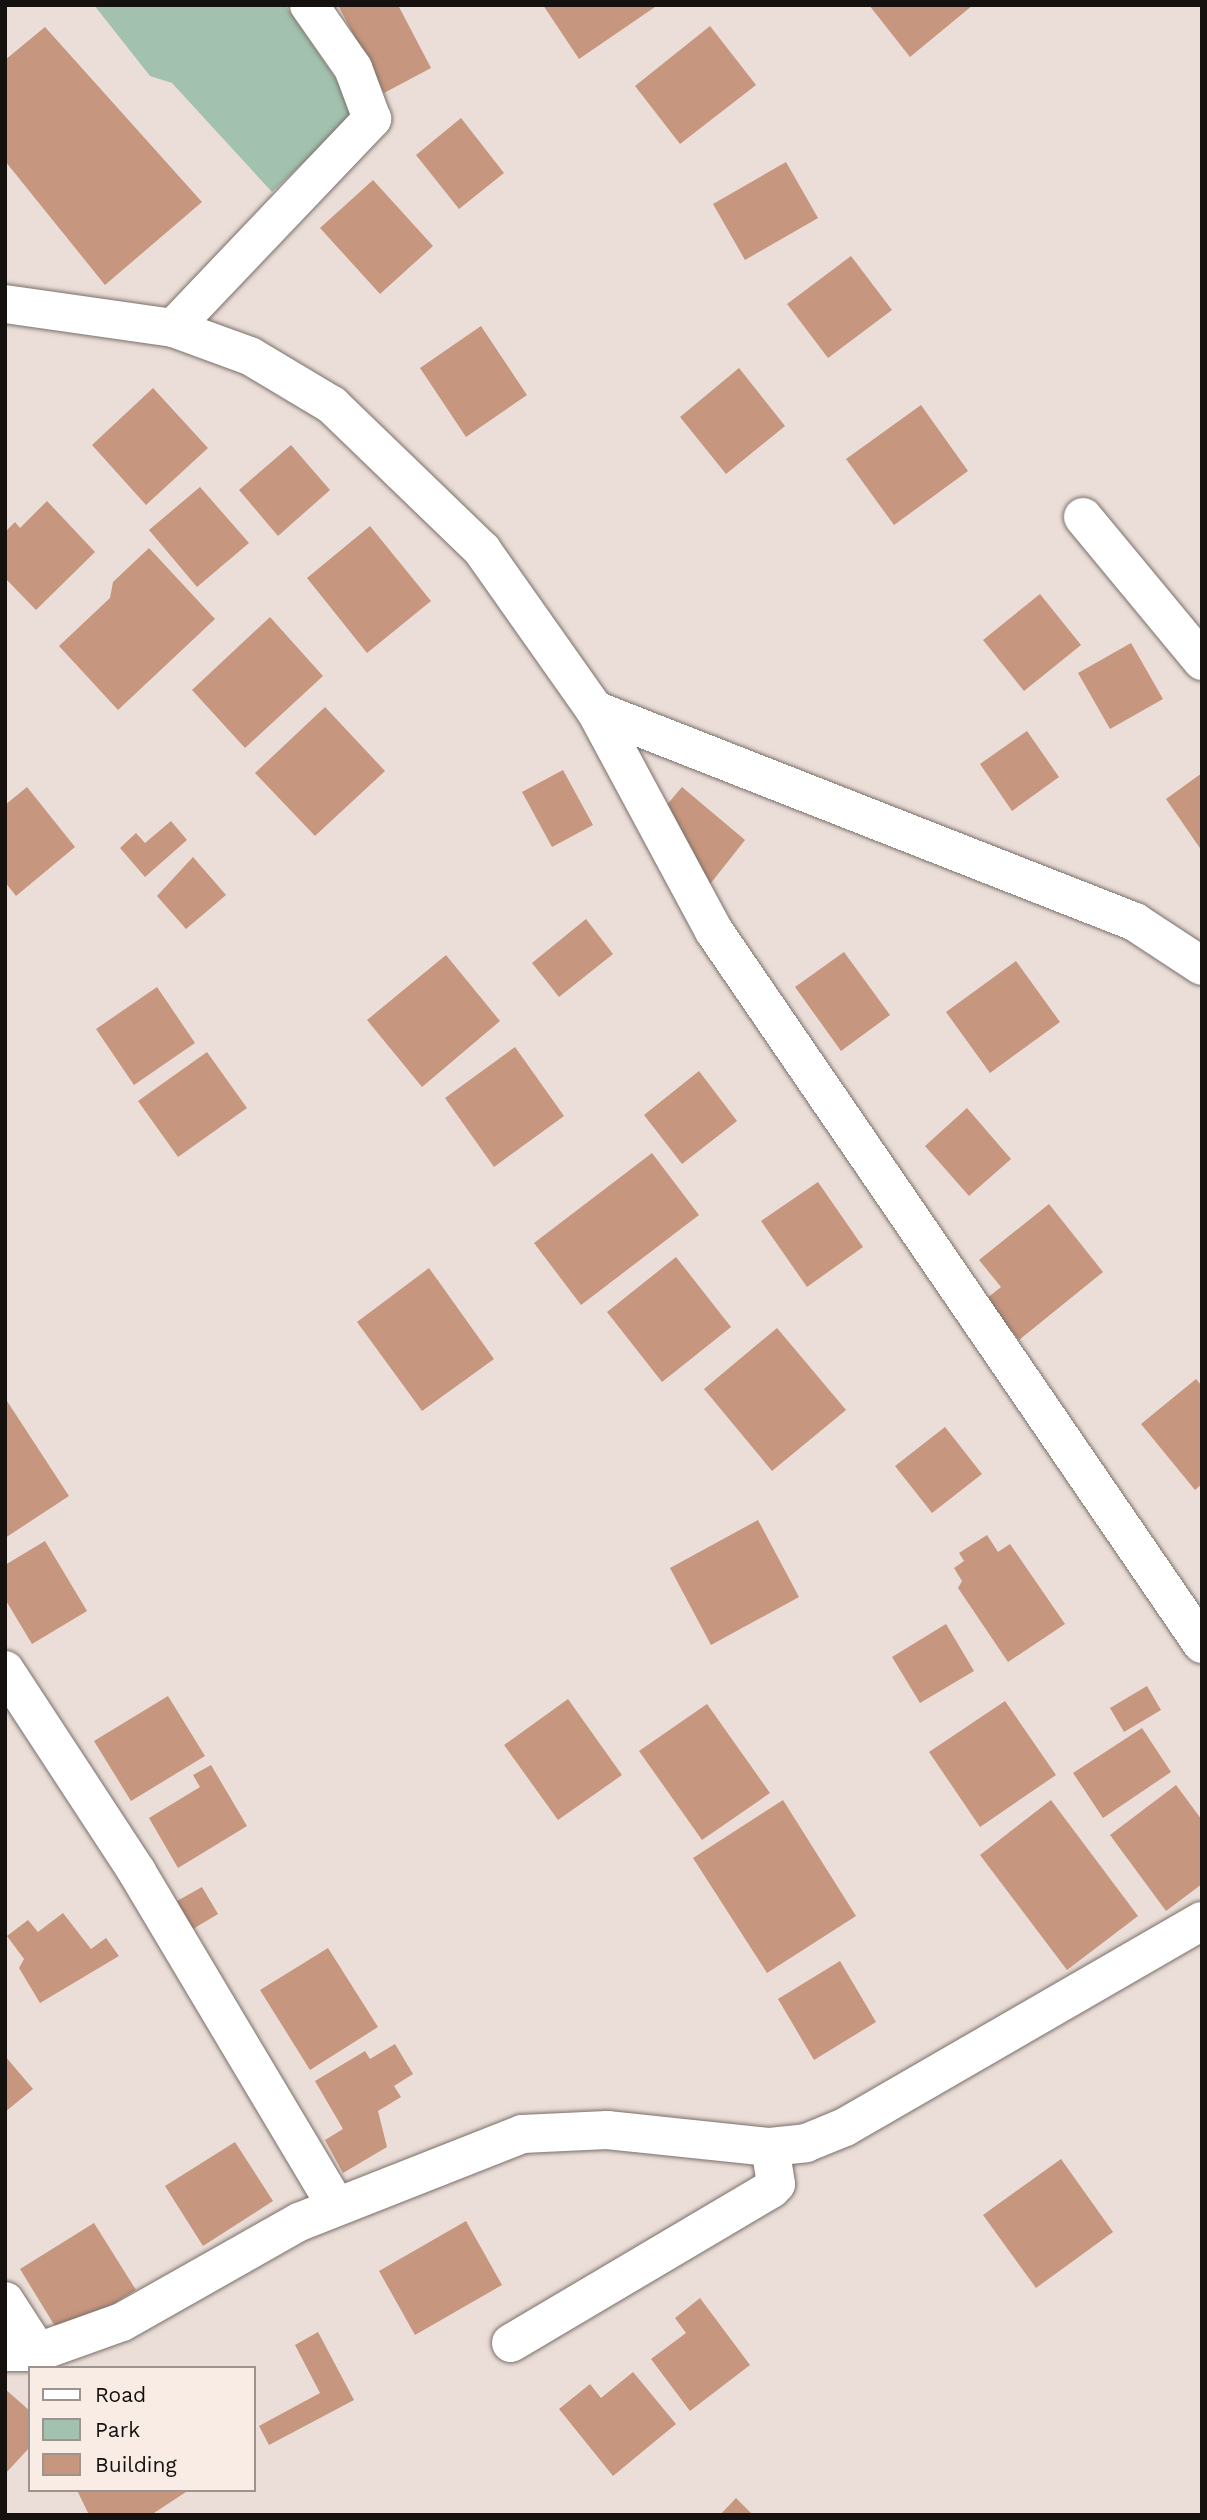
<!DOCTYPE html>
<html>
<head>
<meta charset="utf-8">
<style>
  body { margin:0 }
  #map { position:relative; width:1207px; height:2520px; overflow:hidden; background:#ebded8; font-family:"Work Sans",sans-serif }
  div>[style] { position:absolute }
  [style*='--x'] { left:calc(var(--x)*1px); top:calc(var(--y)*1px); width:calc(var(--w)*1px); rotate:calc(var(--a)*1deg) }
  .green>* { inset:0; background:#a2c1ae }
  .building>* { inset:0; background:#c7967e }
  .roads { filter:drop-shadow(0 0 2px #7a6f6a) drop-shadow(0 0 2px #7a6f6a) }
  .minor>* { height:38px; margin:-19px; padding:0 19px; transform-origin:19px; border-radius:19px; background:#fff }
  span { translate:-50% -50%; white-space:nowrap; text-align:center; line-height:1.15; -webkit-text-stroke:6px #f8ece5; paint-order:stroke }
  .frame { position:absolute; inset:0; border:7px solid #15110f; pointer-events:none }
  .legend { position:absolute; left:28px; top:2366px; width:228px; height:126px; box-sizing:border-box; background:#f8ece5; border:2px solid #9d948f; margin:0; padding:9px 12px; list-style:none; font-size:21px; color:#15110f }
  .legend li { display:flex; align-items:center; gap:14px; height:35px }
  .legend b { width:35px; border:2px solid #9d948f }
</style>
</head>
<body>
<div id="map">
  <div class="green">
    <div style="clip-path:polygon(94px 5px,285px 5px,358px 111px,272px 192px,172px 83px,150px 76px)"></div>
  </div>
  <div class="building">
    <div style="clip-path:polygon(338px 5px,398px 5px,431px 68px,384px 93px)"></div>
    <div style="clip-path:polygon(543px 5px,654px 5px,655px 7px,579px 59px)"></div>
    <div style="clip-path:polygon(869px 5px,973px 5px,910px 57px)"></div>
    <div style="clip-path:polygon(710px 26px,756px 85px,680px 144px,635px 86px)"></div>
    <div style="clip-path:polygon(45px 27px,202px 202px,105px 285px,5px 161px,5px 60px)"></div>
    <div style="clip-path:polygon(461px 118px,504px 173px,459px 209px,416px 155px)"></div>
    <div style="clip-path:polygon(786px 162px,818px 218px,745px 260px,713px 204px)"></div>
    <div style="clip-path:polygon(373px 180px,433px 246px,380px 294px,320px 228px)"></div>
    <div style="clip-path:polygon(851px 256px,892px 310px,828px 358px,787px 304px)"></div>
    <div style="clip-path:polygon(481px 326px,527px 395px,466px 437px,420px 368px)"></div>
    <div style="clip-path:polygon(739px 368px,785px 426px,726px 474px,680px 417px)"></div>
    <div style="clip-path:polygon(153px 388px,208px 448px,146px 505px,92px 445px)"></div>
    <div style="clip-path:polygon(921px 405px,968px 471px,894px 525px,846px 459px)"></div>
    <div style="clip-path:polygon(291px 445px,330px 490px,278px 536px,239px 490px)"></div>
    <div style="clip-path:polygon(200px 487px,249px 543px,197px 587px,149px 530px)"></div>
    <div style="clip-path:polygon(47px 501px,95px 552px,36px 610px,5px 578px,5px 532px,15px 522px,20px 528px)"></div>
    <div style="clip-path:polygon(370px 526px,431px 601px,367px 653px,307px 578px)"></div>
    <div style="clip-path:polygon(149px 548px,215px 619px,118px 710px,59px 646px,110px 598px,113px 582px)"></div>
    <div style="clip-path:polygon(1040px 594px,1081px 645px,1024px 691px,983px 640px)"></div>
    <div style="clip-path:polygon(270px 617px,323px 676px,245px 748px,192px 690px)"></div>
    <div style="clip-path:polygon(1131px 643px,1163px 699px,1110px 729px,1078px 673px)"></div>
    <div style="clip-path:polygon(325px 707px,385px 771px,315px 836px,255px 773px)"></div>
    <div style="clip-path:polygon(1027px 731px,1059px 777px,1012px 811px,980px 764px)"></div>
    <div style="clip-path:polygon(563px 770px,593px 825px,552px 847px,522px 792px)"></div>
    <div style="clip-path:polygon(1202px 773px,1202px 851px,1166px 799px)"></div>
    <div style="clip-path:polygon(27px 787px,75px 847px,16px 896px,5px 882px,5px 805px)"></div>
    <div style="clip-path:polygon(682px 787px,745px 840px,707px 888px,642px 834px)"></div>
    <div style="clip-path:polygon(171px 821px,187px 840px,145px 877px,120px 848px,136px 833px,145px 843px)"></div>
    <div style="clip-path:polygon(193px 857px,226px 895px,186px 929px,157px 896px)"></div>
    <div style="clip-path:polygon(586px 919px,613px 954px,559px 997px,532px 963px)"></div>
    <div style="clip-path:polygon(844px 952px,890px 1015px,841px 1051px,795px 987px)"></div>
    <div style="clip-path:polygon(446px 955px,500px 1021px,422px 1087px,367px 1020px)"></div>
    <div style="clip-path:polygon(1016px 961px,1060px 1022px,990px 1073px,946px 1012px)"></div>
    <div style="clip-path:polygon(157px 987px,195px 1043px,134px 1085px,96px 1029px)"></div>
    <div style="clip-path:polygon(515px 1047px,564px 1116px,494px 1167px,445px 1098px)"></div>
    <div style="clip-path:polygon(207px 1052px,247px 1108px,178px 1157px,138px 1101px)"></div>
    <div style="clip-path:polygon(699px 1071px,737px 1121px,682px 1164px,644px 1115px)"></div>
    <div style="clip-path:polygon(967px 1108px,1011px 1159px,969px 1196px,925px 1146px)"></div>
    <div style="clip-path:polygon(652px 1153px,699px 1215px,581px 1305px,534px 1243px)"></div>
    <div style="clip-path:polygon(818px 1182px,863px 1247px,807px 1287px,761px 1221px)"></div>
    <div style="clip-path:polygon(1049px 1204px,1103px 1272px,1019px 1340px,986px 1299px,1001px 1287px,979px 1260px)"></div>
    <div style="clip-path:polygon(676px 1257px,731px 1327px,662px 1382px,607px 1312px)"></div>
    <div style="clip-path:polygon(429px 1268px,494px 1359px,422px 1411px,357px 1322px)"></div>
    <div style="clip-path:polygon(777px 1328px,846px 1410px,772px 1471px,704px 1389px)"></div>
    <div style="clip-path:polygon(1196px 1379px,1202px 1386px,1202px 1484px,1195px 1490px,1141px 1424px)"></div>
    <div style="clip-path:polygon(5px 1398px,69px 1496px,5px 1538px)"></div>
    <div style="clip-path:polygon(945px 1427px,982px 1474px,932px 1513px,895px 1466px)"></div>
    <div style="clip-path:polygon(758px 1520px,799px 1597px,711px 1645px,670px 1568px)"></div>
    <div style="clip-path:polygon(987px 1535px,998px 1552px,1010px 1544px,1065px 1624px,1008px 1662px,958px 1588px,962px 1581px,954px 1568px,964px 1561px,959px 1553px)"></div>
    <div style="clip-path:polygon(45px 1541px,87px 1611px,32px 1644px,5px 1599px,5px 1565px)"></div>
    <div style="clip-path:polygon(946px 1624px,974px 1671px,920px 1703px,892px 1657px)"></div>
    <div style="clip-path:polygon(1147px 1686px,1161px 1710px,1124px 1732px,1110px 1708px)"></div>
    <div style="clip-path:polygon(168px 1696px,205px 1756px,131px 1801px,94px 1741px)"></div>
    <div style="clip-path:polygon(568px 1699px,622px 1775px,558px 1820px,504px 1745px)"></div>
    <div style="clip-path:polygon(1005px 1701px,1056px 1775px,980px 1827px,929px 1752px)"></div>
    <div style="clip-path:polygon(707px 1704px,770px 1793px,702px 1840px,639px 1751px)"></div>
    <div style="clip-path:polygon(1142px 1728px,1171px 1772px,1103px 1818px,1073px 1773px)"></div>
    <div style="clip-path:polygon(211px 1765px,247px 1826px,178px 1868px,149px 1818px,200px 1787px,193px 1775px)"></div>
    <div style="clip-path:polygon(1176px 1785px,1202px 1820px,1202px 1884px,1166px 1911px,1110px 1835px)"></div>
    <div style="clip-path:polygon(783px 1800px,856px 1916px,767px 1973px,693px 1858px)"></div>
    <div style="clip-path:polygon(1051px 1800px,1138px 1916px,1067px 1970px,980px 1855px)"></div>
    <div style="clip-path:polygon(202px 1887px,218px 1914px,193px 1929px,177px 1901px)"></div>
    <div style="clip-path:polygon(63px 1913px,91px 1949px,106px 1938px,119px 1956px,40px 2003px,19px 1968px,24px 1959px,7px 1936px,28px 1920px,38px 1932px)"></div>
    <div style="clip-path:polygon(328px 1948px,378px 2027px,310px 2070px,260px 1990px)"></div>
    <div style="clip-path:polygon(840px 1961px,876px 2022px,814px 2060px,778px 1999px)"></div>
    <div style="clip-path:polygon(395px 2044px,413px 2074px,394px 2086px,401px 2097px,378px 2111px,387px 2147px,343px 2173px,325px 2140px,343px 2129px,315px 2081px,365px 2051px,370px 2059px)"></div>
    <div style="clip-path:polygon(5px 2056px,33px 2089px,5px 2112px)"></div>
    <div style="clip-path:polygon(235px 2142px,273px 2201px,203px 2246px,165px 2186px)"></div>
    <div style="clip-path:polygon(1061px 2159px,1113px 2232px,1036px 2288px,983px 2215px)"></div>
    <div style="clip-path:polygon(466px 2221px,502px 2285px,415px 2335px,379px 2271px)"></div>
    <div style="clip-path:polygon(94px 2223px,136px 2290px,61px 2336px,20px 2269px)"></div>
    <div style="clip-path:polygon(700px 2298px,750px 2365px,690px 2411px,651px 2359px,686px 2333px,675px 2318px)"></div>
    <div style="clip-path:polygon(318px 2332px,354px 2400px,269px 2445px,259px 2426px,320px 2393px,295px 2345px)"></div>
    <div style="clip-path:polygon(633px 2372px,676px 2424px,613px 2476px,559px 2409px,590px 2384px,601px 2398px)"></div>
    <div style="clip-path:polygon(5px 2389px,30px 2411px,30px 2447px,5px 2474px)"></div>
    <div style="clip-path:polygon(77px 2490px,189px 2490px,151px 2515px,89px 2515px)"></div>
    <div style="clip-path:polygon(736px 2498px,753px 2515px,720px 2515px)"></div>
  </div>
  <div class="roads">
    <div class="minor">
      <div style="--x:5;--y:304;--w:170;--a:8.1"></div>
      <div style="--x:173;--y:328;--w:82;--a:20"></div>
      <div style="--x:250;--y:356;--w:96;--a:30.9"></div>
      <div style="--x:332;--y:405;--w:209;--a:44"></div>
      <div style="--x:482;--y:550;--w:196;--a:54.8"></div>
      <div style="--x:595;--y:710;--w:251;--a:61.7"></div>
      <div style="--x:714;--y:931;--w:864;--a:55.61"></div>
      <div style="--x:173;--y:328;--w:289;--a:-46.4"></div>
      <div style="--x:372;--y:119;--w:54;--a:-110.4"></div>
      <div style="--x:353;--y:68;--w:77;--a:-124.9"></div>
      <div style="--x:1083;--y:517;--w:187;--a:50.4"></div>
      <div style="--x:595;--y:710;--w:580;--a:21.43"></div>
      <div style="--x:1135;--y:922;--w:80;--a:33.3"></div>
      <div style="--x:5;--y:1670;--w:241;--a:56.8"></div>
      <div style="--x:137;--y:1872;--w:389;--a:59.2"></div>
      <div style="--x:5;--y:2301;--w:61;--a:57.1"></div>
      <div style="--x:511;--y:2343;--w:302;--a:-30.6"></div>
      <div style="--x:771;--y:2189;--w:7;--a:-45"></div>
      <div style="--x:776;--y:2184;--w:37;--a:-99"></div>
      <div style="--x:5;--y:2352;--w:33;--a:0"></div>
      <div style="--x:38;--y:2352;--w:89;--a:-19.7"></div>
      <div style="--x:122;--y:2322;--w:203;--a:-29.5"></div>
      <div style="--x:299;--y:2222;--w:240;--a:-21.5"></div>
      <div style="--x:522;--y:2134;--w:85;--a:-2.7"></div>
      <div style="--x:607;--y:2130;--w:164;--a:6"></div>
      <div style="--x:770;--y:2147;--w:36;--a:-6"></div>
      <div style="--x:806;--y:2143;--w:42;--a:-22.3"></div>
      <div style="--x:845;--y:2127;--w:412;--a:-30"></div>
    </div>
  </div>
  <div class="frame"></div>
  <ul class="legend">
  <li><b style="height:9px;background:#fff"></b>Road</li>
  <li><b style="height:19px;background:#a2c1ae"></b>Park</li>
  <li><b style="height:19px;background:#c7967e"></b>Building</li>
  </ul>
</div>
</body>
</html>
